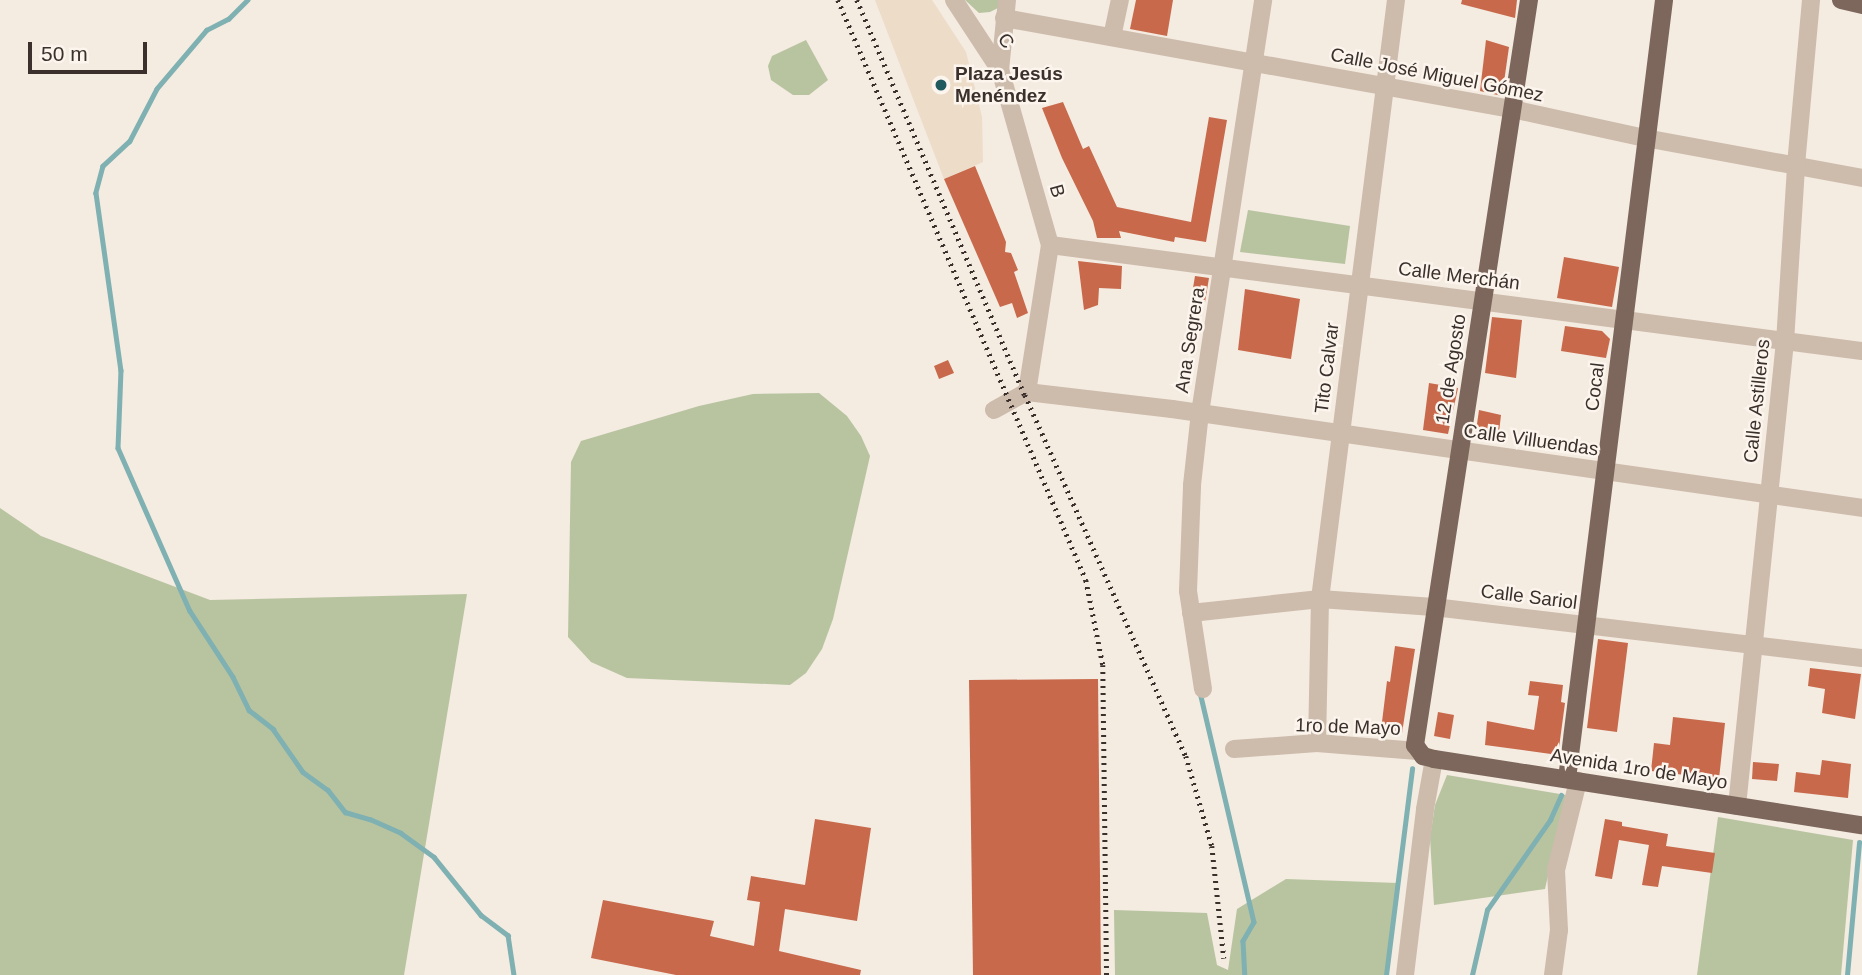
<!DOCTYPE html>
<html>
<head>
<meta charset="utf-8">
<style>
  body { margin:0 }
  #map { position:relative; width:1862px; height:975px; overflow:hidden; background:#f4ebe1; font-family:Helvetica,sans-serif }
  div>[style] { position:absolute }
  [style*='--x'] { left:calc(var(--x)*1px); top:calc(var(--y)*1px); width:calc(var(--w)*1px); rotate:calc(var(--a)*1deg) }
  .green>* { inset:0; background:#b8c4a0 }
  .plaza>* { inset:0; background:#ecdcc8 }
  .stream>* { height:4.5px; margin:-2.25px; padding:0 2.25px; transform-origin:2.25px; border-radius:2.25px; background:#7fb0b2 }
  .building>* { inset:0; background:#c8694b }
  .minor>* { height:18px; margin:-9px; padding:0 9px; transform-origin:9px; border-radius:9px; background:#cdbbac }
  .major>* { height:18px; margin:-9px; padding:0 9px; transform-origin:9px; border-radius:9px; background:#7d675c }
  .rail>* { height:4.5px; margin-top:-2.25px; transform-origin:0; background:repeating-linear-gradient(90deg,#3b302b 0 2px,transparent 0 7px) }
  .dots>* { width:19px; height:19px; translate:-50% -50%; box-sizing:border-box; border:4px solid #fbf5ee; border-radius:50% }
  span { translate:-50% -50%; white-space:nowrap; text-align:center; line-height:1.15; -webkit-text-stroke:5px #fbf5ee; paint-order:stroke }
  .street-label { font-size:19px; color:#3b302b }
  .poi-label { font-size:19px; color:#3b302b; font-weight:700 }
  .left { translate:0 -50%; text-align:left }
  .scale { position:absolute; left:28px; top:42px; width:119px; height:32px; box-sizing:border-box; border:4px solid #3b302b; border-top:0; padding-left:9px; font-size:21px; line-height:24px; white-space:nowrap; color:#3b302b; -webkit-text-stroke:5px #fbf5ee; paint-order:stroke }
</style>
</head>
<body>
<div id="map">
  <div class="green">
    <div style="clip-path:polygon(965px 0,1001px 0,998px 8px,990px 12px,979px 13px)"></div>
    <div style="clip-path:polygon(806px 40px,828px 80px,809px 95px,793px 95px,771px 80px,768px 66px,772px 56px)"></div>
    <div style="clip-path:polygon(1248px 210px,1350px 226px,1345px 264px,1240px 252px)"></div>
    <div style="clip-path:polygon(819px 393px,847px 416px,861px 436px,870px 456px,833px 619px,822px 649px,806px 673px,790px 685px,627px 678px,591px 662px,568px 637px,571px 462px,581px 441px,699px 406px,753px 394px)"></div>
    <div style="clip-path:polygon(0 508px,41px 536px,210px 600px,467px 594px,404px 975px,0 975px)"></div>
    <div style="clip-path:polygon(1447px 775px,1566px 795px,1545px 889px,1434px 905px,1430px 838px,1435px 805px)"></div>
    <div style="clip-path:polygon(1718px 817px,1853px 840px,1841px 975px,1697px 975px)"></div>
    <div style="clip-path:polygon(1286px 879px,1398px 883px,1386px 975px,1115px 975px,1114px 910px,1207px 913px,1217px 965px,1228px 970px,1237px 909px)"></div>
  </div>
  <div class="plaza">
    <div style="clip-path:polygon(875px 0,932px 0,966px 52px,982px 117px,983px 162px,944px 179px)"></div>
  </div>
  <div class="stream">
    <div style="--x:248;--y:0;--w:27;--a:135"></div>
    <div style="--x:229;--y:19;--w:25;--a:153"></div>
    <div style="--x:207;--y:30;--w:77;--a:130.3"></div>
    <div style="--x:157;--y:89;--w:59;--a:117.4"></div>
    <div style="--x:130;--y:141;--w:37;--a:137"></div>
    <div style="--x:103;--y:166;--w:28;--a:105"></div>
    <div style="--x:96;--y:193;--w:179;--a:82"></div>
    <div style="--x:121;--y:370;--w:78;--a:92.2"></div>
    <div style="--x:118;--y:448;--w:178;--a:66.2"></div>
    <div style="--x:190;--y:611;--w:79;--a:56.9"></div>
    <div style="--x:233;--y:677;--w:37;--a:64"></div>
    <div style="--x:249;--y:710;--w:31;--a:38"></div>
    <div style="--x:273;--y:729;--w:52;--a:55.1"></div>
    <div style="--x:303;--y:772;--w:31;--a:36"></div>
    <div style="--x:328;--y:790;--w:28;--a:52"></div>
    <div style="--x:345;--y:812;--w:26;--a:16"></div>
    <div style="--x:370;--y:819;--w:34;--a:24"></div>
    <div style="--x:401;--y:833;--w:41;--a:36"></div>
    <div style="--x:434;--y:857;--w:75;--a:51"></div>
    <div style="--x:481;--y:915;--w:34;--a:37"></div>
    <div style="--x:508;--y:935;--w:40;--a:81.5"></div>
    <div style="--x:1200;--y:692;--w:236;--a:76.8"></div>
    <div style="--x:1254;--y:922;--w:22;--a:120"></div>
    <div style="--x:1243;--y:941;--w:34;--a:87"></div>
    <div style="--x:1386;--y:975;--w:208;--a:-82.8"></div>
    <div style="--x:1472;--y:975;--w:67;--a:-77"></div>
    <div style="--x:1487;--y:910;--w:110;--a:-55"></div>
    <div style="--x:1550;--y:820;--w:27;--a:-66"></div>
    <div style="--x:1847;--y:975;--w:133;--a:-84.8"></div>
  </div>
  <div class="building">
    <div style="clip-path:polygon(1136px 0,1173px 0,1167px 36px,1130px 29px)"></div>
    <div style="clip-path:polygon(1462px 0,1517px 0,1515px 18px,1461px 4px)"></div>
    <div style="clip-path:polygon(1486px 40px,1509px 47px,1502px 96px,1480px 91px)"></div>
    <div style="clip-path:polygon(1063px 102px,1083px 149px,1089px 146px,1117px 207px,1191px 222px,1209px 117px,1227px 120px,1206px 242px,1175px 237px,1174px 242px,1119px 231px,1121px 238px,1097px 238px,1093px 221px,1062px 158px,1042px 108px)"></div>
    <div style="clip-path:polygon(975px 166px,1006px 242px,1005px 252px,1011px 253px,1018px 270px,1014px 272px,1028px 313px,1017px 318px,1012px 303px,1000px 307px,944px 179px)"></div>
    <div style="clip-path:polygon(1564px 257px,1619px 267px,1612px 307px,1557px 298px)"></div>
    <div style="clip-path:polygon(1078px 261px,1122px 266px,1121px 289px,1099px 288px,1098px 305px,1084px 310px)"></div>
    <div style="clip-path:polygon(1195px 276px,1209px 278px,1205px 302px,1191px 300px)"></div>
    <div style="clip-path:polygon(1245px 289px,1300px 299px,1291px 359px,1238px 350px)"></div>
    <div style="clip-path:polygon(1492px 317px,1522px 320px,1516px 378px,1485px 373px)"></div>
    <div style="clip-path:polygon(1565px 326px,1602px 331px,1610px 339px,1606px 358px,1561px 351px)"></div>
    <div style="clip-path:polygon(948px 360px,954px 373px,939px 379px,934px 366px)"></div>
    <div style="clip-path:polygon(1429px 383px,1458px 388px,1448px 434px,1423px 430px)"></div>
    <div style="clip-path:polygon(1479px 410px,1501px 415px,1498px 441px,1475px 438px)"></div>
    <div style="clip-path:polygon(1598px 639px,1628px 643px,1617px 732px,1587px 728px)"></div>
    <div style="clip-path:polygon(1395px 646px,1415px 649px,1402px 733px,1381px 730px,1387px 681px,1390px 682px)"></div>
    <div style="clip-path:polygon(1810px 668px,1861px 674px,1855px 719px,1822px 713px,1825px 689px,1808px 686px)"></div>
    <div style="clip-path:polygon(1098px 679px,1101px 975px,973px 975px,969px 680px)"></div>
    <div style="clip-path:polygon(1530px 681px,1563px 685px,1561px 702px,1565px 703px,1558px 755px,1485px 745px,1487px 721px,1534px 730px,1539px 696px,1528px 695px)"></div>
    <div style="clip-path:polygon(1438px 712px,1454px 715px,1450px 739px,1434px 736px)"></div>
    <div style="clip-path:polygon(1673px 717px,1725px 723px,1719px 779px,1651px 771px,1654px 743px,1670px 745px)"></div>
    <div style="clip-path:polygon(1822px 760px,1851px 764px,1848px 798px,1794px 792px,1796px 772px,1820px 775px)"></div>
    <div style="clip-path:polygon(1753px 762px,1779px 764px,1777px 781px,1752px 779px)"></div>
    <div style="clip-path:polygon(815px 819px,871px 828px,857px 921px,785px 909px,779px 951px,861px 970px,860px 975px,676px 975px,591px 958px,603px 900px,714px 921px,710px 936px,754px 946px,760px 902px,747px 900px,751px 876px,805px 885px)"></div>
    <div style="clip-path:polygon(1605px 819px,1622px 822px,1622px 826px,1668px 834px,1666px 846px,1715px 853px,1712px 873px,1662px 866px,1658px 887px,1642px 885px,1649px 845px,1619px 840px,1612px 879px,1595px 876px)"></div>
  </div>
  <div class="minor">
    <div style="--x:954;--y:0;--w:84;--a:56.7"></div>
    <div style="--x:1004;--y:18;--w:516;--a:10.16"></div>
    <div style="--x:1512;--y:109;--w:136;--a:12.3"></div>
    <div style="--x:1645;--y:138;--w:221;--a:10.4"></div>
    <div style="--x:1112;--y:37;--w:38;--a:-78"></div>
    <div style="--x:1050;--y:245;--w:819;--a:7.44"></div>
    <div style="--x:1027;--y:392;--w:146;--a:6.7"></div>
    <div style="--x:1172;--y:409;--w:697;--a:8.16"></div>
    <div style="--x:994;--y:410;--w:38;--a:-29"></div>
    <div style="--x:1027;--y:392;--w:149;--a:-81.1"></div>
    <div style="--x:1050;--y:245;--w:182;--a:-105.9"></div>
    <div style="--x:1000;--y:70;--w:70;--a:-84.3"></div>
    <div style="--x:1191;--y:613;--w:130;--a:-6.2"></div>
    <div style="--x:1320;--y:599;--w:114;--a:4"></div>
    <div style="--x:1434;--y:607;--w:431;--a:6.8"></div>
    <div style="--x:1203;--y:689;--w:99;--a:-98.7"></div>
    <div style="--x:1188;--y:591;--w:106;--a:-87.8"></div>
    <div style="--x:1192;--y:485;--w:72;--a:-83.7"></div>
    <div style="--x:1200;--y:413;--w:418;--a:-81.3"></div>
    <div style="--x:1317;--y:743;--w:144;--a:-88.8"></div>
    <div style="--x:1320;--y:599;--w:604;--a:-82.77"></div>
    <div style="--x:1234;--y:749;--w:83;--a:-4.1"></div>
    <div style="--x:1317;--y:743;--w:101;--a:4.5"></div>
    <div style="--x:1737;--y:806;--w:466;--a:-84.1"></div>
    <div style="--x:1785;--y:342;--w:177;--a:-86.4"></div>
    <div style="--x:1796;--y:165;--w:166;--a:-84.8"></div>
    <div style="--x:1405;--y:975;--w:167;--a:-83.1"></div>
    <div style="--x:1425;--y:809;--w:51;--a:-79.8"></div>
    <div style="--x:1553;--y:975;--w:45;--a:-82.4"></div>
    <div style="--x:1559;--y:930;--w:60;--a:-92.9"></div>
    <div style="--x:1556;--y:870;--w:92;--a:-76.1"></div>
  </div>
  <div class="major">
    <div style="--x:1529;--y:0;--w:754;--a:98.7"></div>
    <div style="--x:1415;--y:745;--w:14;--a:54"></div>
    <div style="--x:1423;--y:756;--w:11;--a:15"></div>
    <div style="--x:1434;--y:759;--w:433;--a:8.8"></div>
    <div style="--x:1841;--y:0;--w:22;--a:13"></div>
    <div style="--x:1567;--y:779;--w:785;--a:-82.9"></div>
  </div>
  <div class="rail">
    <div style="--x:838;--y:0;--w:631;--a:66.85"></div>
    <div style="--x:1086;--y:580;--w:87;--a:78.7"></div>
    <div style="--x:1103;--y:665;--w:310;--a:89.3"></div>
    <div style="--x:857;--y:0;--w:429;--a:67"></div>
    <div style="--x:1025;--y:395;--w:395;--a:66"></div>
    <div style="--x:1186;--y:756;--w:94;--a:73.9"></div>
    <div style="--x:1212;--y:846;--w:113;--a:83.9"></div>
  </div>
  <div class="dots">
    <div style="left:941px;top:85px;background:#1f5a5e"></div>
  </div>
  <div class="street-label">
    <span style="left:1006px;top:41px;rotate:55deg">C</span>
    <span style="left:1437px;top:75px;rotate:11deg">Calle José Miguel Gómez</span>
    <span style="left:1057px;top:191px;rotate:74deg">B</span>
    <span style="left:1459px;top:276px;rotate:7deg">Calle Merchán</span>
    <span style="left:1190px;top:340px;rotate:-81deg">Ana Segrera</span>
    <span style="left:1327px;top:368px;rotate:-83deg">Tito Calvar</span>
    <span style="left:1451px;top:369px;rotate:-81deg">12 de Agosto</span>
    <span style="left:1595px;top:387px;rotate:-83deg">Cocal</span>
    <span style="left:1757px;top:401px;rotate:-84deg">Calle Astilleros</span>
    <span style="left:1531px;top:440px;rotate:8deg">Calle Villuendas</span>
    <span style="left:1529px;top:597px;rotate:7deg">Calle Sariol</span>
    <span style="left:1348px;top:727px;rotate:2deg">1ro de Mayo</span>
    <span style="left:1639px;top:769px;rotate:9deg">Avenida 1ro de Mayo</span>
  </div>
  <div class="poi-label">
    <span class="left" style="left:955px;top:85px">Plaza Jesús<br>Menéndez</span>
  </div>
  <div class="scale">50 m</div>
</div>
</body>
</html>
